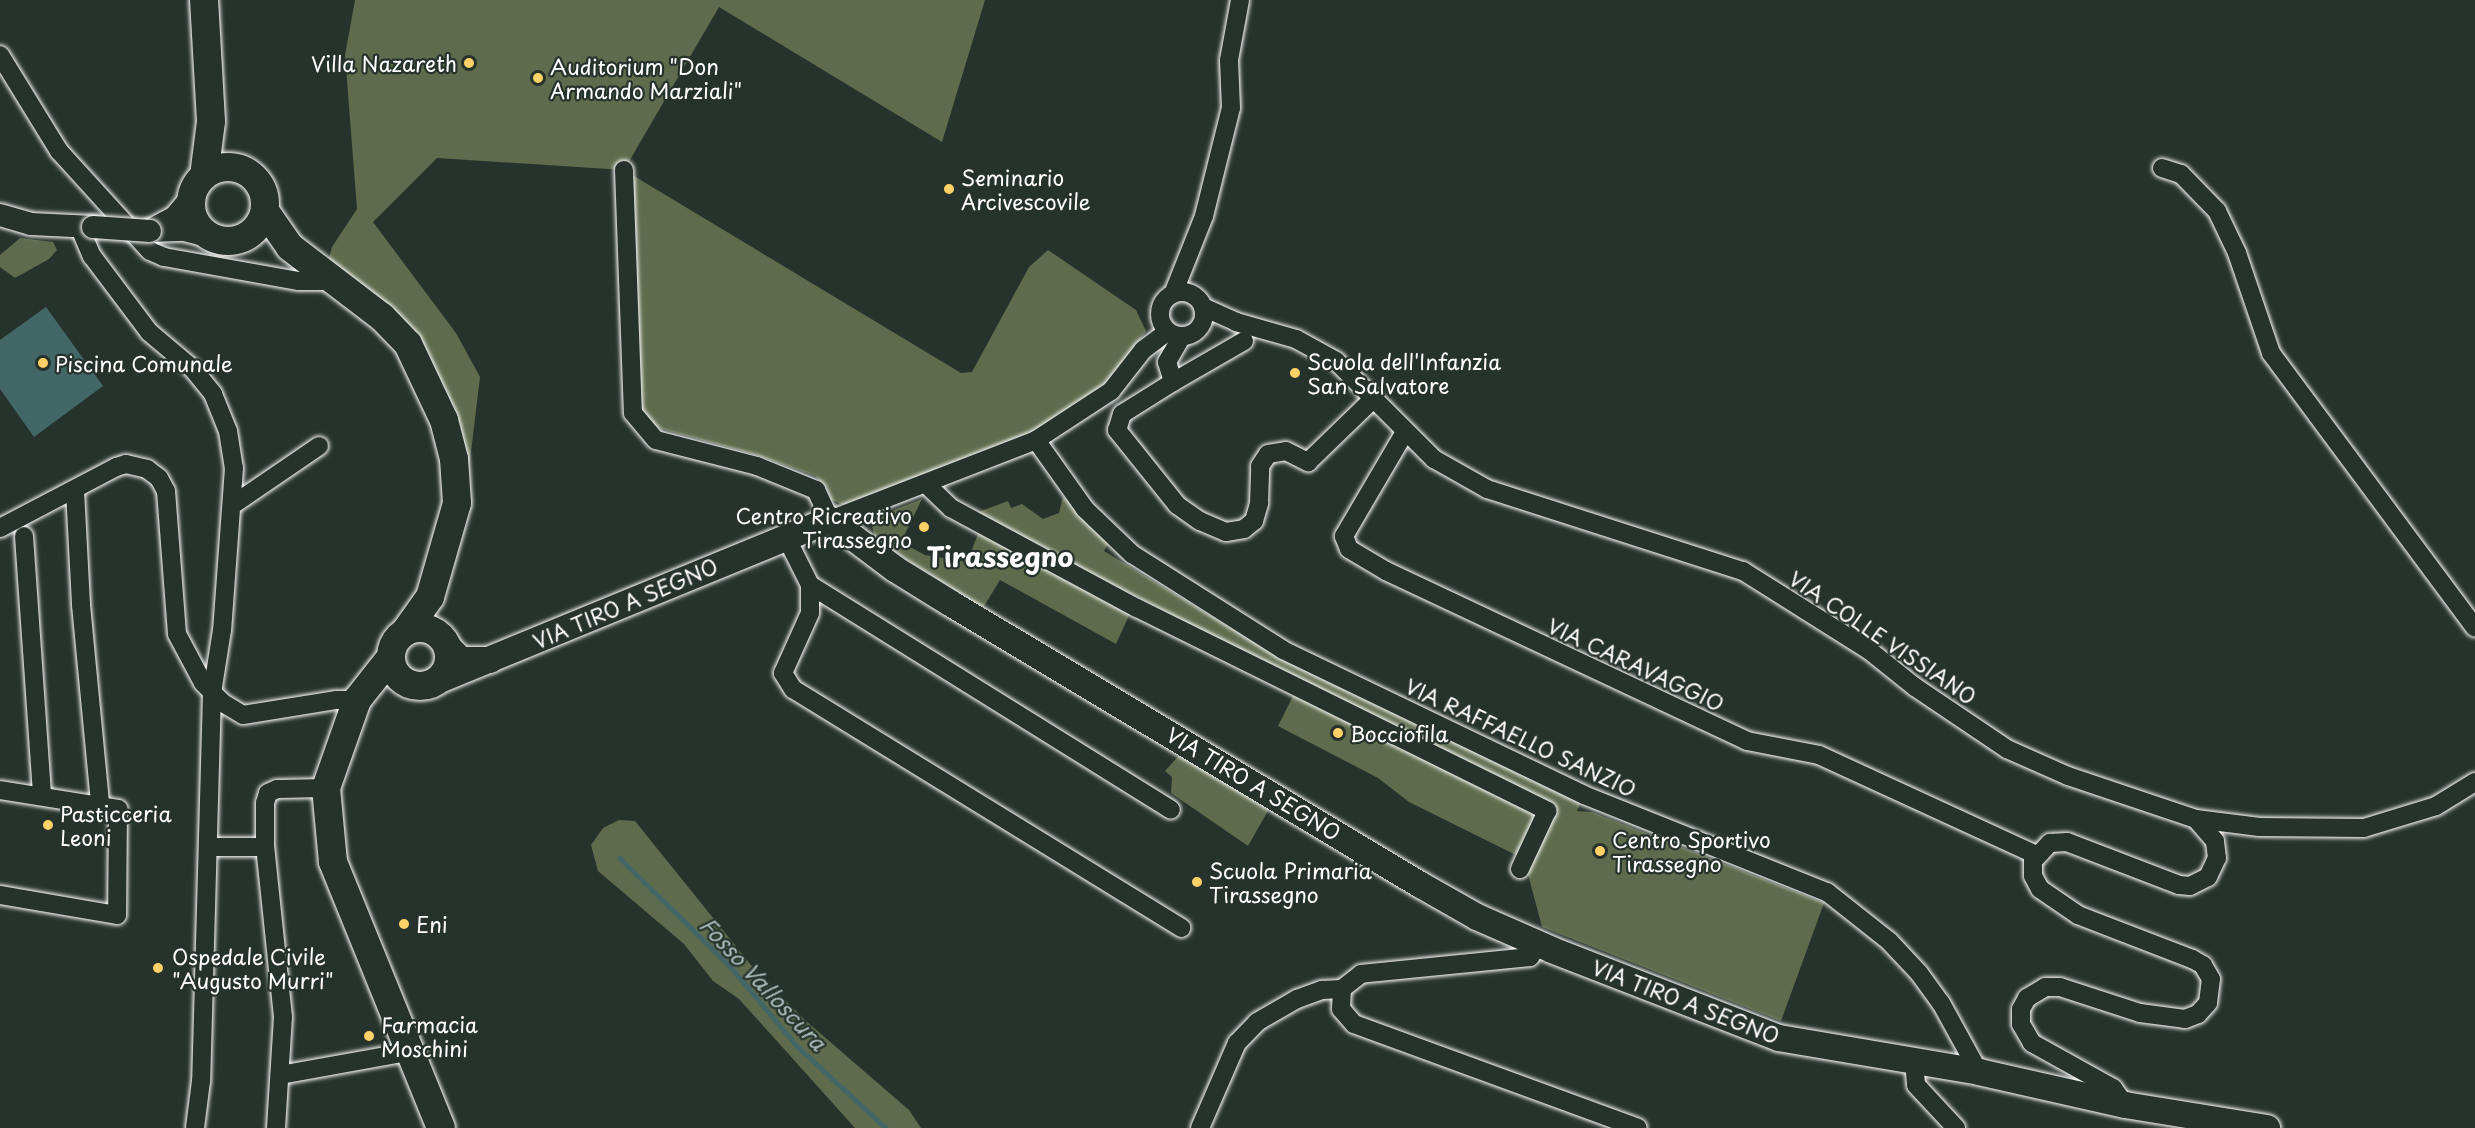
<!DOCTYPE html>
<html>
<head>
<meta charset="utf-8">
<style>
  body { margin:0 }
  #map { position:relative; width:2475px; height:1128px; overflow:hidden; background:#26332d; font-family:"Playpen Sans",sans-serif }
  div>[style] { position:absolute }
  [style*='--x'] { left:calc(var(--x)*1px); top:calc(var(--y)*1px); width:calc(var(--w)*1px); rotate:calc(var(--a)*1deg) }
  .green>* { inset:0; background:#5e6b4c }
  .water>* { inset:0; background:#426766 }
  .stream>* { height:4.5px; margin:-2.25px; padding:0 2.25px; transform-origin:2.25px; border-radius:2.25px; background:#426766 }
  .roads { filter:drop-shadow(0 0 2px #fff) drop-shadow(0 0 2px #fff) }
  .minor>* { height:18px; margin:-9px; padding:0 9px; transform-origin:9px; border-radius:9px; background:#26332d }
  .minor>.ring { margin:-9px; padding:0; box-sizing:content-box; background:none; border:18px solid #26332d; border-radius:50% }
  .tertiary>* { height:22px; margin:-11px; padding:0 11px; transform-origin:11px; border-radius:11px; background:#26332d }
  .secondary>* { height:26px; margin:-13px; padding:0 13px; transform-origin:13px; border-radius:13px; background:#26332d }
  .primary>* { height:28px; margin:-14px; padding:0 14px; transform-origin:14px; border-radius:14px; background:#26332d }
  .primary>.ring { margin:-14px; padding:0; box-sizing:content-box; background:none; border:28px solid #26332d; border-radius:50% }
  .bridges { filter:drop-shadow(0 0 2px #fff) drop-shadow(0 0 2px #fff) }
  .tertiary-bridge>* { height:22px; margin:-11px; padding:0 11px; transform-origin:11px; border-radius:11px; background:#26332d }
  .dots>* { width:16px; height:16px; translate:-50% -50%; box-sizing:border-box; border:3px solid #26332d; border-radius:50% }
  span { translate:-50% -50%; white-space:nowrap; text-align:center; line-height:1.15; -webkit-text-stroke:4.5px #26332d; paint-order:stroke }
  .poi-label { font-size:21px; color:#fff }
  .right { translate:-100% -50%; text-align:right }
  .left { translate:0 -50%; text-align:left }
  .street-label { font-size:21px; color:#fff }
  .water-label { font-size:22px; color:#aabbba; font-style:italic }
  .district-label { font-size:27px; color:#fff; font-weight:700 }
</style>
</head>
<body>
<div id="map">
  <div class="green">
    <div style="clip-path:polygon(355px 0,985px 0,942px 142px,719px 7px,624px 170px,961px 373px,972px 372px,1029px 267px,1048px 250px,1136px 310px,1146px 331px,1108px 385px,1032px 433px,849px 505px,841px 504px,830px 499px,827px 488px,815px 476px,757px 455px,661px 429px,633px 413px,624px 170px,437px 158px,373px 222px,456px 333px,480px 377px,468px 477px,446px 394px,422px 347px,327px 266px,332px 247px,357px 209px,345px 55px)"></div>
    <div style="clip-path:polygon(20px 238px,53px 242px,57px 250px,49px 259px,15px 278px,0 267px,0 255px)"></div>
    <div style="clip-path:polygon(1063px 496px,1108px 544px,1104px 551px,1252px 641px,1283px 650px,1584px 795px,1577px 811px,1592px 812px,1824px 903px,1781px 1021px,1542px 927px,1524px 859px,1409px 802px,1378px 778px,1278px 726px,1298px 686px,1140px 598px,1051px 557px,973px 514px,1008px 501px,1011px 508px,1022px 504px,1043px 519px,1059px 513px)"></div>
    <div style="clip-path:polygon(922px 499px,901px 542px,925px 555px,967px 562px,980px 529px,1131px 611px,1116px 644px,1000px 580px,983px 608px,876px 540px,871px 523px,876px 517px)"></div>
    <div style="clip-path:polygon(1184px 750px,1273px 802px,1248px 846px,1171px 793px,1172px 777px,1165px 771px)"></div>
    <div style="clip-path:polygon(619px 820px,635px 821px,755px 970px,806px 1021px,909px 1110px,921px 1128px,855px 1128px,739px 999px,713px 981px,684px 944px,598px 871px,591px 845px,603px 828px)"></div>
  </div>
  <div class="water">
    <div style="clip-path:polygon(46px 307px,103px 386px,34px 437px,0 389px,0 340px)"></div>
  </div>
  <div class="stream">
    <div style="--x:620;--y:858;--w:154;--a:44.5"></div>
    <div style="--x:730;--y:966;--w:106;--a:50"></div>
    <div style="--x:798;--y:1047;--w:120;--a:42.6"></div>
  </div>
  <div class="roads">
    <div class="minor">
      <div style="--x:0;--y:55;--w:113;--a:58.4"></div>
      <div style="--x:59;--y:151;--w:135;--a:47.7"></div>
      <div style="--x:150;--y:251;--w:15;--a:23"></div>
      <div style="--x:164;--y:257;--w:137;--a:10.1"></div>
      <div style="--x:299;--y:281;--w:35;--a:0"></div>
      <div style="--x:2162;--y:168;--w:20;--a:18"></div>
      <div style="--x:2181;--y:174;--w:52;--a:45.8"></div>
      <div style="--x:2217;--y:211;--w:47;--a:64.5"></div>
      <div style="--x:2237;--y:253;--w:106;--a:71.2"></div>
      <div style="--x:2271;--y:353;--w:342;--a:53.4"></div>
      <div style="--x:624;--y:170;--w:243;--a:87.9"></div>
      <div style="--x:633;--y:413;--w:35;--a:50"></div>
      <div style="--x:656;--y:440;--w:104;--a:14.4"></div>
      <div style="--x:757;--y:466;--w:64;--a:22.1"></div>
      <div style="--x:816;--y:490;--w:33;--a:65"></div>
      <div style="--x:830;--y:520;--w:221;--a:-21.2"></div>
      <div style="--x:1036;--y:440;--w:90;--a:-33.2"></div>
      <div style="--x:1111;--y:391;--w:52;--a:-52"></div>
      <div style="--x:1143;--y:350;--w:31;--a:-37"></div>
      <div style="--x:79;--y:226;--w:33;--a:67"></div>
      <div style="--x:92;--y:256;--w:95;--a:53.1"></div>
      <div style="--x:149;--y:332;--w:57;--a:40.1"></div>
      <div style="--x:193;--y:369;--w:32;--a:51"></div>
      <div style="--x:213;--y:394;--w:40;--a:68"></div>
      <div style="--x:228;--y:431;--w:37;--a:81"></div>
      <div style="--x:234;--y:468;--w:162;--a:94.2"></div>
      <div style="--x:222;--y:630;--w:64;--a:99"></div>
      <div style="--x:212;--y:693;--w:388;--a:91.6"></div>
      <div style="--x:201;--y:1081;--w:47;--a:97.3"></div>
      <div class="ring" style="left:1160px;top:292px;width:26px;height:26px"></div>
      <div style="--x:1173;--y:294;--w:84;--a:-68.3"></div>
      <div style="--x:1204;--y:216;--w:111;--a:-76"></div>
      <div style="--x:1231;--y:108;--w:48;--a:-92.4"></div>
      <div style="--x:1229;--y:60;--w:61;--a:-79.6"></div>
      <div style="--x:1203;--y:307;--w:36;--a:24"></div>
      <div style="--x:1236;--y:322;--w:62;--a:15.8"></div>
      <div style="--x:1296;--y:339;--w:46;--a:28.8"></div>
      <div style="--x:1336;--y:361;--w:139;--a:45"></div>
      <div style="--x:1434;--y:459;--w:61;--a:29.5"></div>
      <div style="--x:1487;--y:489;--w:269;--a:17.8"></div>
      <div style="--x:1743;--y:571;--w:150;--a:32.2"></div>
      <div style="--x:1870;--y:651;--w:58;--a:38.7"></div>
      <div style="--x:1915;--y:687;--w:111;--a:34"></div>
      <div style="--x:2007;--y:749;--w:67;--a:23.9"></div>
      <div style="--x:2068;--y:776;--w:135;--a:18.6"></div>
      <div style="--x:2196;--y:819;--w:64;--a:7.2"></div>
      <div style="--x:2259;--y:827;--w:105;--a:0.5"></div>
      <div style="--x:2364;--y:828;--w:75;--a:-17"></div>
      <div style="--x:2436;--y:806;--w:46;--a:-31.6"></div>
      <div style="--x:1182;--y:336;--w:30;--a:120"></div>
      <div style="--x:1167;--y:362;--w:21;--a:73"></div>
      <div style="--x:1173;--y:382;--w:60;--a:147.9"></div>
      <div style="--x:1122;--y:414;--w:17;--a:107"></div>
      <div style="--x:1117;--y:430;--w:96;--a:51.3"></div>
      <div style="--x:1177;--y:505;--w:28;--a:35"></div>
      <div style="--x:1200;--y:521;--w:28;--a:23"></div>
      <div style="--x:1226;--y:532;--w:18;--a:-9"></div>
      <div style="--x:1244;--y:529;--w:13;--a:-39"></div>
      <div style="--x:1254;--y:521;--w:19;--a:-74"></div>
      <div style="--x:1259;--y:503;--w:37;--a:-88"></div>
      <div style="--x:1260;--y:466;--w:14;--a:-56"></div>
      <div style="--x:1268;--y:454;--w:18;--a:-9"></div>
      <div style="--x:1286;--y:451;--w:25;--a:27"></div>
      <div style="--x:1308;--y:462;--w:92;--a:-44.1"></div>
      <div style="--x:1173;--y:382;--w:82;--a:-30"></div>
      <div style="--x:1405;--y:432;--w:121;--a:120.4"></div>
      <div style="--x:1344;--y:536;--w:14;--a:69"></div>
      <div style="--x:1349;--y:549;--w:43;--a:30.7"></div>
      <div style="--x:1386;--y:571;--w:399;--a:25.2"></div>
      <div style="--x:1747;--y:741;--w:73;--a:11"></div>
      <div style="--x:1819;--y:755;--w:239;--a:24.7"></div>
      <div style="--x:1036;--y:440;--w:85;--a:54.6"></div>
      <div style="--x:1085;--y:509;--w:65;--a:43.8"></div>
      <div style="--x:1132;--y:554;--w:179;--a:32.4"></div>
      <div style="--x:1283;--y:650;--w:334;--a:25.7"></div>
      <div style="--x:1584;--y:795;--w:262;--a:21.8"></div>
      <div style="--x:1827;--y:892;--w:79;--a:38.3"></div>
      <div style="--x:1889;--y:941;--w:44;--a:46.8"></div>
      <div style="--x:1919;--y:973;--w:37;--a:54"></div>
      <div style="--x:1941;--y:1003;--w:79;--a:61.2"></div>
      <div style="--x:926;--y:484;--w:35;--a:44"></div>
      <div style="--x:951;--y:508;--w:211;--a:28.3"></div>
      <div style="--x:1137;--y:608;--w:458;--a:26.3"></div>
      <div style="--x:1547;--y:811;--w:64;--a:115"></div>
      <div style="--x:75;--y:490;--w:115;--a:87"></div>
      <div style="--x:81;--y:605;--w:199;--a:84.5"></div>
      <div style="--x:234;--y:504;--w:103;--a:-34.3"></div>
      <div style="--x:0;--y:528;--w:131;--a:-27.7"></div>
      <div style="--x:116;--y:467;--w:10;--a:-17"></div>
      <div style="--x:126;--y:464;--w:22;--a:13"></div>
      <div style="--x:147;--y:469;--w:15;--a:37"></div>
      <div style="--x:159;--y:478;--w:15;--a:62"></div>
      <div style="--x:166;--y:491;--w:143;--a:85.6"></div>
      <div style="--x:177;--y:634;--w:55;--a:62"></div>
      <div style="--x:203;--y:683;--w:28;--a:45"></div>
      <div style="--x:223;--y:703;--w:23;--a:31"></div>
      <div style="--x:243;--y:715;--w:95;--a:-9.1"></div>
      <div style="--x:337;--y:700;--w:20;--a:0"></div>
      <div style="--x:24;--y:536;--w:260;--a:86"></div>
      <div style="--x:786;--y:537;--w:54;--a:63.4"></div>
      <div style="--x:810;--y:585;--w:28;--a:90"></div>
      <div style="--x:810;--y:613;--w:66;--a:114.2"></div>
      <div style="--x:783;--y:673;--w:19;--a:58"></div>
      <div style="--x:793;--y:689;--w:456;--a:31.6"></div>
      <div style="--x:810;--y:585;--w:425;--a:31.9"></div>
      <div style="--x:0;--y:790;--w:120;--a:9.1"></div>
      <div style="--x:118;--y:809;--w:106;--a:90.5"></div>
      <div style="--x:117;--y:915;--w:119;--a:-170.3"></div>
      <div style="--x:208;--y:847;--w:57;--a:0"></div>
      <div style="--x:1539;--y:944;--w:16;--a:125"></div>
      <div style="--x:1530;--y:957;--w:170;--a:174.3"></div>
      <div style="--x:1361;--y:974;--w:24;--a:142"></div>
      <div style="--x:1342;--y:989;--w:20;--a:93"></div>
      <div style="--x:1341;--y:1009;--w:20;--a:49"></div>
      <div style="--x:1354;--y:1024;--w:302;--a:20.1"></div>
      <div style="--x:1914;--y:1061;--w:24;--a:85"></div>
      <div style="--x:1916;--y:1085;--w:59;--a:47.1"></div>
      <div style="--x:280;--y:1075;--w:135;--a:-10.2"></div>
      <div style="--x:2125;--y:1105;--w:21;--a:-125"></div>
      <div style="--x:2113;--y:1088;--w:93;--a:-150.9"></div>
      <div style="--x:2032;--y:1043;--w:22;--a:-120"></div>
      <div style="--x:2021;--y:1024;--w:15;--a:-90"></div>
      <div style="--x:2021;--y:1009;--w:13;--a:-61"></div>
      <div style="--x:2027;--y:998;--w:21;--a:-31"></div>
      <div style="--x:2045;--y:987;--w:15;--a:0"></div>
      <div style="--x:2060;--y:987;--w:84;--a:18"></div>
      <div style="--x:2140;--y:1013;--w:45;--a:7.6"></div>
      <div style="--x:2185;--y:1019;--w:14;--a:-21"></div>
      <div style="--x:2198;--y:1014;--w:15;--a:-48"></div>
      <div style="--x:2208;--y:1003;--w:24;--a:-83"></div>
      <div style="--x:2211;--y:979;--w:16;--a:-120"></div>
      <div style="--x:2203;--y:965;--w:13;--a:-151"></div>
      <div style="--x:2192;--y:959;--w:122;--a:-158.9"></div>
      <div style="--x:2078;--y:915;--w:46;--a:-145.6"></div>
      <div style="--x:2040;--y:889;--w:15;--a:-118"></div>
      <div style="--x:2033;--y:876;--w:15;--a:-90"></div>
      <div style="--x:2033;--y:861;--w:25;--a:-47"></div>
      <div style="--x:2050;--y:843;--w:17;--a:-3"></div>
      <div style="--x:2067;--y:842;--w:120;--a:21"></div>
      <div style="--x:2179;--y:885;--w:11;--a:5"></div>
      <div style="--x:2190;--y:886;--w:20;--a:-27"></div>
      <div style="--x:2208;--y:877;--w:21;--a:-65"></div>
      <div style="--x:2217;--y:858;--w:17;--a:-97"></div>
      <div style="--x:2215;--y:841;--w:29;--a:-131"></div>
      <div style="--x:276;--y:1128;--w:111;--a:-86.4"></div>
      <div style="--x:283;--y:1017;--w:171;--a:-96"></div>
      <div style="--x:265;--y:847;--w:44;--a:-90"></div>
      <div style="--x:265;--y:803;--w:10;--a:-73"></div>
      <div style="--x:268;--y:793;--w:10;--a:-24"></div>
      <div style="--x:277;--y:789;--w:49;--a:-1.2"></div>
      <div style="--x:1200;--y:1128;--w:93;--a:-66.5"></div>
      <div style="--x:1237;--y:1043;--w:29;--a:-46"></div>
      <div style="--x:1257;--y:1022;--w:46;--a:-29.9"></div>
      <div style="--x:1297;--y:999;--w:27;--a:-20"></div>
      <div style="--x:1322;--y:990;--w:20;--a:-3"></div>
    </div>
    <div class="tertiary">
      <div style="--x:0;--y:215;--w:32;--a:16"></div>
      <div style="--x:31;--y:224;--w:62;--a:2.8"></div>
      <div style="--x:151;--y:230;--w:27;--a:-28"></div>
      <div style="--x:175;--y:217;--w:25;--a:-50"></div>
      <div style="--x:150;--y:231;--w:35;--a:-2"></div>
      <div style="--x:185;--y:230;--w:24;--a:15"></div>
    </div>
    <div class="secondary">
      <div style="--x:448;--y:647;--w:18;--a:45"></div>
      <div style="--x:461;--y:660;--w:29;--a:0"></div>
      <div style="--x:437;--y:681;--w:425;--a:-22.3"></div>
      <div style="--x:830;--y:520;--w:81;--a:37"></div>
      <div style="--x:895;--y:569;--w:65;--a:31.7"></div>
      <div style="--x:950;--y:603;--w:547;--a:30.93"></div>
      <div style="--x:1419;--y:884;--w:67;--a:29.6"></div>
      <div style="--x:1477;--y:917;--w:82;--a:23.7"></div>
      <div style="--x:1552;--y:950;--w:243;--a:21.2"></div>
      <div style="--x:1779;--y:1038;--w:203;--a:9.6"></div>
      <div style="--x:1979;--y:1072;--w:150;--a:12.7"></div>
      <div style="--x:2125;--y:1105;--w:144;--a:9.2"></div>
    </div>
    <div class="primary">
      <div class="ring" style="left:191px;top:167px;width:46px;height:46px"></div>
      <div style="--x:204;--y:176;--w:55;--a:-82.7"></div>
      <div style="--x:211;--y:121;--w:121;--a:-93.3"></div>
      <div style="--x:265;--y:211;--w:44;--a:55.2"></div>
      <div style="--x:290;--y:247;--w:116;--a:37.3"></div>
      <div style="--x:382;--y:317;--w:37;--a:46"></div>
      <div style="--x:408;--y:344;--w:84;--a:64.7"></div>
      <div style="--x:444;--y:420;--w:40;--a:75.6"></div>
      <div style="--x:454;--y:459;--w:44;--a:86.1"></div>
      <div style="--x:457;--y:503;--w:98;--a:106"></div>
      <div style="--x:430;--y:597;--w:43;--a:125.5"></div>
      <div class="ring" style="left:391px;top:628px;width:30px;height:30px"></div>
      <div style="--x:391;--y:657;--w:55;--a:128.3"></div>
      <div style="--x:357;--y:700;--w:93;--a:109.4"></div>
      <div style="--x:326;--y:788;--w:74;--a:84.6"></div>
      <div style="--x:333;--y:862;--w:287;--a:67.9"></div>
    </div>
  </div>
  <div class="bridges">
    <div class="tertiary-bridge">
      <div style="--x:93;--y:227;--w:57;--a:4"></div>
    </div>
  </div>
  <div class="dots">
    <div style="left:469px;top:63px;background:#ffd166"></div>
    <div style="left:538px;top:78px;background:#ffd166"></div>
    <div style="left:949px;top:189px;background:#ffd166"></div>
    <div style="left:43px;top:363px;background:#ffd166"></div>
    <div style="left:1295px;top:373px;background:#ffd166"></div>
    <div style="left:924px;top:527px;background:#ffd166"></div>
    <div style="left:1338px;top:733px;background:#ffd166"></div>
    <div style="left:48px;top:825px;background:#ffd166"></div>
    <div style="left:1600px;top:851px;background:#ffd166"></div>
    <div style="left:1197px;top:882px;background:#ffd166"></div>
    <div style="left:404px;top:924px;background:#ffd166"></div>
    <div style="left:158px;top:968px;background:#ffd166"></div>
    <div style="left:369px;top:1036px;background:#ffd166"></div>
  </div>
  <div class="poi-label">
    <span class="right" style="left:457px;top:63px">Villa Nazareth</span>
    <span class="left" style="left:550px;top:78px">Auditorium "Don<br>Armando Marziali"</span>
    <span class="left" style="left:961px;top:189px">Seminario<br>Arcivescovile</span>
    <span class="left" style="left:1307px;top:373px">Scuola dell'Infanzia<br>San Salvatore</span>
    <span class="left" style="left:55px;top:363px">Piscina Comunale</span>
    <span class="right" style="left:912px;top:527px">Centro Ricreativo<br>Tirassegno</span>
    <span class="left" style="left:1350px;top:733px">Bocciofila</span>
    <span class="left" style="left:60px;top:825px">Pasticceria<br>Leoni</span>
    <span class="left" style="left:1612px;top:851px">Centro Sportivo<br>Tirassegno</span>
    <span class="left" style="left:1209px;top:882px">Scuola Primaria<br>Tirassegno</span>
    <span class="left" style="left:416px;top:924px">Eni</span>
    <span class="left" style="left:172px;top:968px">Ospedale Civile<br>"Augusto Murri"</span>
    <span class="left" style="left:381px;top:1036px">Farmacia<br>Moschini</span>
  </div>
  <div class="street-label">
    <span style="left:625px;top:603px;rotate:-23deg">VIA TIRO A SEGNO</span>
    <span style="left:1883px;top:637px;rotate:34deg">VIA COLLE VISSIANO</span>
    <span style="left:1636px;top:664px;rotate:25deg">VIA CARAVAGGIO</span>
    <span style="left:1521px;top:737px;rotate:25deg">VIA RAFFAELLO SANZIO</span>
    <span style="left:1254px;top:783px;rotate:31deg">VIA TIRO A SEGNO</span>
    <span style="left:1686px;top:1001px;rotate:21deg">VIA TIRO A SEGNO</span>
  </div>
  <div class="water-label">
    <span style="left:764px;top:983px;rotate:47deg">Fosso Valloscura</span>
  </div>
  <div class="district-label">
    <span style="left:1000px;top:556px">Tirassegno</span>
  </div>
</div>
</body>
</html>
